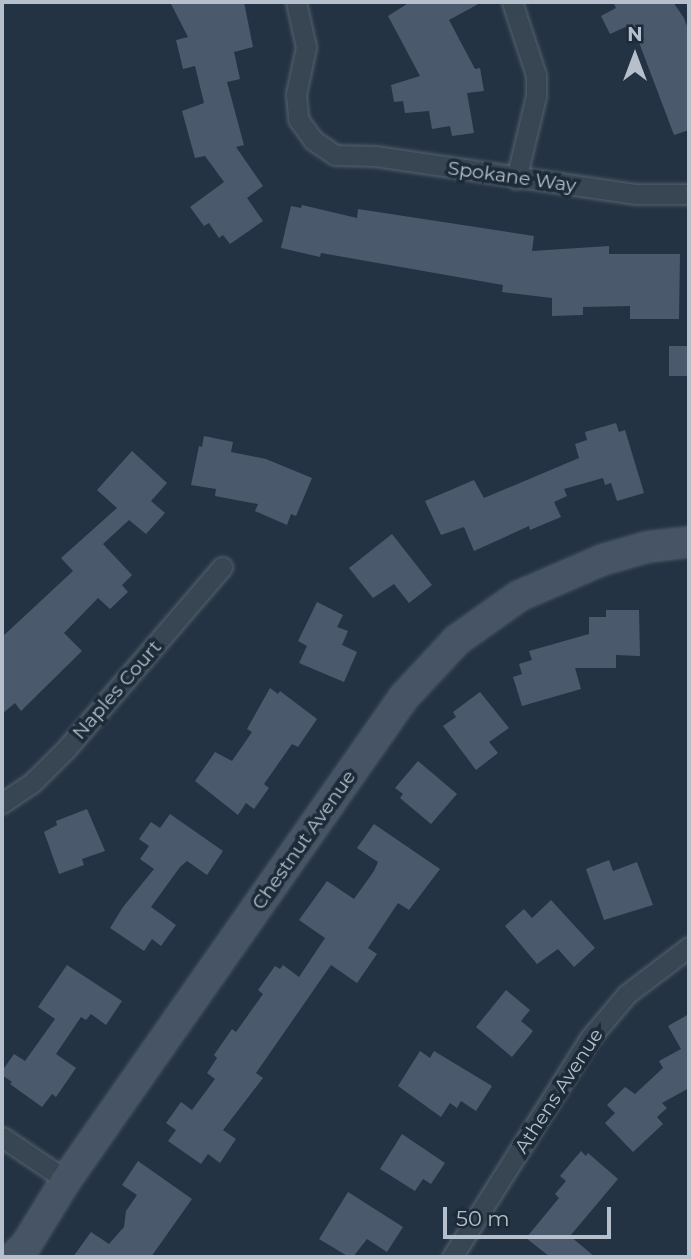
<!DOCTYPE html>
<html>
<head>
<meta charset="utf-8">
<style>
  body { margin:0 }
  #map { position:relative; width:691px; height:1259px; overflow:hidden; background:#243343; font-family:Montserrat,sans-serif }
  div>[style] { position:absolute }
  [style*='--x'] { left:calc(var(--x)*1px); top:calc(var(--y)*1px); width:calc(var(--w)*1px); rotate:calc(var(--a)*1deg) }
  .building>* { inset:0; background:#4a5a6c }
  .roads { filter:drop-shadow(0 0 2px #56636f) drop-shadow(0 0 2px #56636f) }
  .street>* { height:19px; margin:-9.5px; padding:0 9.5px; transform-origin:9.5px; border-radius:9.5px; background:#384552 }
  .secondary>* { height:28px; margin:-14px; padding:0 14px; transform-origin:14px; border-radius:14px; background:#465466 }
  span { translate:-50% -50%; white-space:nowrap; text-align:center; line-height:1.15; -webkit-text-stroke:7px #1d2a38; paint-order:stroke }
  .street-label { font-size:19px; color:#b5c0cc }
  .frame { position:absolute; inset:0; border:4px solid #b5c0cc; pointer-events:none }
  .north { position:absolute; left:600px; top:21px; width:70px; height:70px; -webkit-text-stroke:5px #1d2a38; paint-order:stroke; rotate:0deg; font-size:19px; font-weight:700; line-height:28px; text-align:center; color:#b5c0cc }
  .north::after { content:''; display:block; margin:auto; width:24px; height:32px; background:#b5c0cc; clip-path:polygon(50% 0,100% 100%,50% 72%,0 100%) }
  .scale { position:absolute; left:443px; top:1207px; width:168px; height:32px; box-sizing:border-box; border:4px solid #b5c0cc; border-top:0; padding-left:9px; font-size:21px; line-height:24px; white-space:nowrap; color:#b5c0cc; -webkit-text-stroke:5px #1d2a38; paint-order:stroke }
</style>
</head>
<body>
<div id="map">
  <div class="building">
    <div style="clip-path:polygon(170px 2px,244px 2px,253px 47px,234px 52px,240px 79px,227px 82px,244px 145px,236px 147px,263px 186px,247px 198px,263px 221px,230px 244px,223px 235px,219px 238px,209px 223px,204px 226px,190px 207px,224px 182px,205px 156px,195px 158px,182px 111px,204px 103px,195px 66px,183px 69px,176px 40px,188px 37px)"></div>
    <div style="clip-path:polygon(410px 2px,482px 2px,449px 20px,475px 69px,480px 68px,484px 91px,467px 93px,474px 133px,452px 136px,450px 126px,432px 129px,429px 111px,405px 113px,403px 101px,394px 102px,391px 85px,420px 76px,388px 16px)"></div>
    <div style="clip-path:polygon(613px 2px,673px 2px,684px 18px,689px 31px,689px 130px,674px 135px,632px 24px,610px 34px,601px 16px,616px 8px)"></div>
    <div style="clip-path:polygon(302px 205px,357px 218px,358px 209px,534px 236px,532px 251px,609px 246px,609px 254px,680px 254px,679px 319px,630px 319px,630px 306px,583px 307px,583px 315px,552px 316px,552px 298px,502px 292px,503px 285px,321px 253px,320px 257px,281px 248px,291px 206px,301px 208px)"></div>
    <div style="clip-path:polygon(669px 346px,689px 346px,689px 376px,669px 376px)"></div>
    <div style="clip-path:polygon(616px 423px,619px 432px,625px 430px,644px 493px,617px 501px,611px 483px,605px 485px,603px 478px,564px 489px,567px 496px,554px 502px,561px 517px,530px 530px,529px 526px,474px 551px,464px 527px,441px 535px,425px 501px,474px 480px,484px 498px,579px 458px,575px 444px,587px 440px,585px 432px)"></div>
    <div style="clip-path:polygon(204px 436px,233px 442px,231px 452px,266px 459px,312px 478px,296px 516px,291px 514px,287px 525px,255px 511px,258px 504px,215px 496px,216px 489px,191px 485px,199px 446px,202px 447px)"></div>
    <div style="clip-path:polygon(132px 451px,167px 483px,151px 501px,165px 513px,146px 534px,129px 520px,103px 544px,132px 575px,122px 585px,128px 592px,110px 609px,98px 598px,64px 633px,82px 651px,21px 711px,15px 703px,2px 714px,2px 637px,73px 571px,61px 558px,117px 508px,97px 490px)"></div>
    <div style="clip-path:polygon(392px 534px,432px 585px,409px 603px,394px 584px,373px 598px,349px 568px)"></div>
    <div style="clip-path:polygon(317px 602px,343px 615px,337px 627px,348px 631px,342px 645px,357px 652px,344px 682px,299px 663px,307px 646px,298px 641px)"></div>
    <div style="clip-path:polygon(606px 610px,639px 610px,640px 656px,616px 655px,616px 668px,575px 668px,581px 689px,522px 706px,513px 677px,522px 674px,519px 664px,532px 660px,529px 651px,589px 634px,589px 617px,606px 617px)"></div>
    <div style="clip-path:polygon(270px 688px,278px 694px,280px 691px,317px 719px,298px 747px,292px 744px,264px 784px,269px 788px,254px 809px,246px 803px,238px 815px,195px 781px,215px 752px,232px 761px,252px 732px,247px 729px)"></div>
    <div style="clip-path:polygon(480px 692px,509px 728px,489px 742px,498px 753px,476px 770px,443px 726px,456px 717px,453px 712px)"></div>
    <div style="clip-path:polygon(418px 761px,457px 794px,431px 824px,400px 798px,403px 794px,395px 788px)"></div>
    <div style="clip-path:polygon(87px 809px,105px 851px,82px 859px,84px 865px,59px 874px,44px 832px,57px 825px,56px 821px)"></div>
    <div style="clip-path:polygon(170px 814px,223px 851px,207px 875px,187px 861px,180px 867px,151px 907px,176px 925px,161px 946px,152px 939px,144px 951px,110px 928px,123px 907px,154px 869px,140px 859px,149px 846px,139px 839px,151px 822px,160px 828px)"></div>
    <div style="clip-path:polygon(374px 824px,440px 869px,409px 910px,398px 903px,368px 948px,377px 954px,357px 983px,331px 965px,256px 1073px,263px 1078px,223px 1130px,236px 1139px,220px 1163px,208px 1154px,201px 1164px,168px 1141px,176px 1130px,166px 1123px,181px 1102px,192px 1110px,215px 1079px,207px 1073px,217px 1058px,214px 1055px,232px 1029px,236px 1032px,263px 994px,258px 990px,275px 966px,280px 969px,283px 965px,299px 977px,325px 938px,299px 920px,327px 881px,354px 899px,374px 871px,378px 862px,357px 848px)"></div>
    <div style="clip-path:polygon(609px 860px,613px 871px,637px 862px,653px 905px,604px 920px,586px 869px)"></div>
    <div style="clip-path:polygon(551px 900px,595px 948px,574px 967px,558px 949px,537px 964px,505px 926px,524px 909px,532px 918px)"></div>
    <div style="clip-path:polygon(67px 965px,122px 1001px,106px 1025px,91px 1014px,86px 1020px,81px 1017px,56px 1054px,76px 1068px,56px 1097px,52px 1094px,42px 1107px,10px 1084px,12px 1082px,2px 1075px,2px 1071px,14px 1054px,25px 1061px,55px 1019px,38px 1007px)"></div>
    <div style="clip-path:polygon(506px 990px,530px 1010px,521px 1021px,533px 1031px,512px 1057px,476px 1027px)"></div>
    <div style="clip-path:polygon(689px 1014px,689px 1088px,662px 1103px,667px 1108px,657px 1117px,663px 1124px,633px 1152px,605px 1123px,615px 1113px,607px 1105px,625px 1087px,635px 1094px,663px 1068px,659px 1061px,681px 1049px,668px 1026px)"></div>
    <div style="clip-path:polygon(420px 1051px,430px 1058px,434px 1051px,492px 1086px,476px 1111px,461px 1101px,457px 1108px,450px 1103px,441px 1117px,398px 1086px)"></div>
    <div style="clip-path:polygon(402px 1134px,445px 1163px,431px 1184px,423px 1179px,415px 1191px,380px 1169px)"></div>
    <div style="clip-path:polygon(581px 1151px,586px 1156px,588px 1153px,618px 1179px,570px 1236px,595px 1257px,550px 1257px,526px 1238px,559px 1198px,555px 1194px,566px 1181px,560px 1176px)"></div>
    <div style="clip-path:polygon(138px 1161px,192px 1199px,151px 1257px,73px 1257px,91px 1232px,109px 1244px,124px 1227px,126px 1211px,137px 1195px,122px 1185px)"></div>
    <div style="clip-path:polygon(348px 1192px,403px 1227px,387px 1252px,367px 1239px,353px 1257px,349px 1257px,319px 1239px)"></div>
  </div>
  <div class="roads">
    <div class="street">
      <div style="--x:296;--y:2;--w:46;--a:77.5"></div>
      <div style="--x:306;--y:47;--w:48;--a:102"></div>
      <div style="--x:296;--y:94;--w:25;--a:85"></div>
      <div style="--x:298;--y:119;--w:26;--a:54"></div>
      <div style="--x:313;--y:140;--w:27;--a:34"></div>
      <div style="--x:335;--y:155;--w:40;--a:1.4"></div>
      <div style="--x:375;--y:156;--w:264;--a:8.3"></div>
      <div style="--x:636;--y:194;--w:53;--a:0"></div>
      <div style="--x:512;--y:2;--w:77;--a:71.8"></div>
      <div style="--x:536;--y:75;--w:21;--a:90"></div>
      <div style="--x:536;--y:96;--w:85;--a:103.5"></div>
      <div style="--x:2;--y:803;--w:37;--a:-34"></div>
      <div style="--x:33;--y:782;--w:47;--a:-45"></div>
      <div style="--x:66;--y:749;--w:240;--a:-49.4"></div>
      <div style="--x:2;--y:1137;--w:77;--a:33.9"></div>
      <div style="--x:452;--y:1257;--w:259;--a:-57.8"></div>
      <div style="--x:590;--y:1038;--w:57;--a:-49.9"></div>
      <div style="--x:627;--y:994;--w:78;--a:-37.2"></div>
    </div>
    <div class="secondary">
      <div style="--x:14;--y:1257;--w:17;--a:-45"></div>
      <div style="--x:26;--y:1245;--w:76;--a:-58.4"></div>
      <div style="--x:66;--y:1180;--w:590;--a:-55.02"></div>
      <div style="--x:404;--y:697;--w:78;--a:-47.1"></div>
      <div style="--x:457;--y:640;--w:76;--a:-35.4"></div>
      <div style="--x:519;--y:596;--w:90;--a:-23.4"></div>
      <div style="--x:602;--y:560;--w:47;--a:-16.1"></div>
      <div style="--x:647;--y:547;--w:42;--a:-6.8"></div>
    </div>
  </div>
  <div class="street-label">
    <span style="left:512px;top:177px;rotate:8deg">Spokane Way</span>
    <span style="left:117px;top:690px;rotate:-49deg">Naples Court</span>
    <span style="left:304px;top:840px;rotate:-55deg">Chestnut Avenue</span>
    <span style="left:559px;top:1091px;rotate:-57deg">Athens Avenue</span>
  </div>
  <div class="frame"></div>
  <div class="north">N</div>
  <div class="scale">50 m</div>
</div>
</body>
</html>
